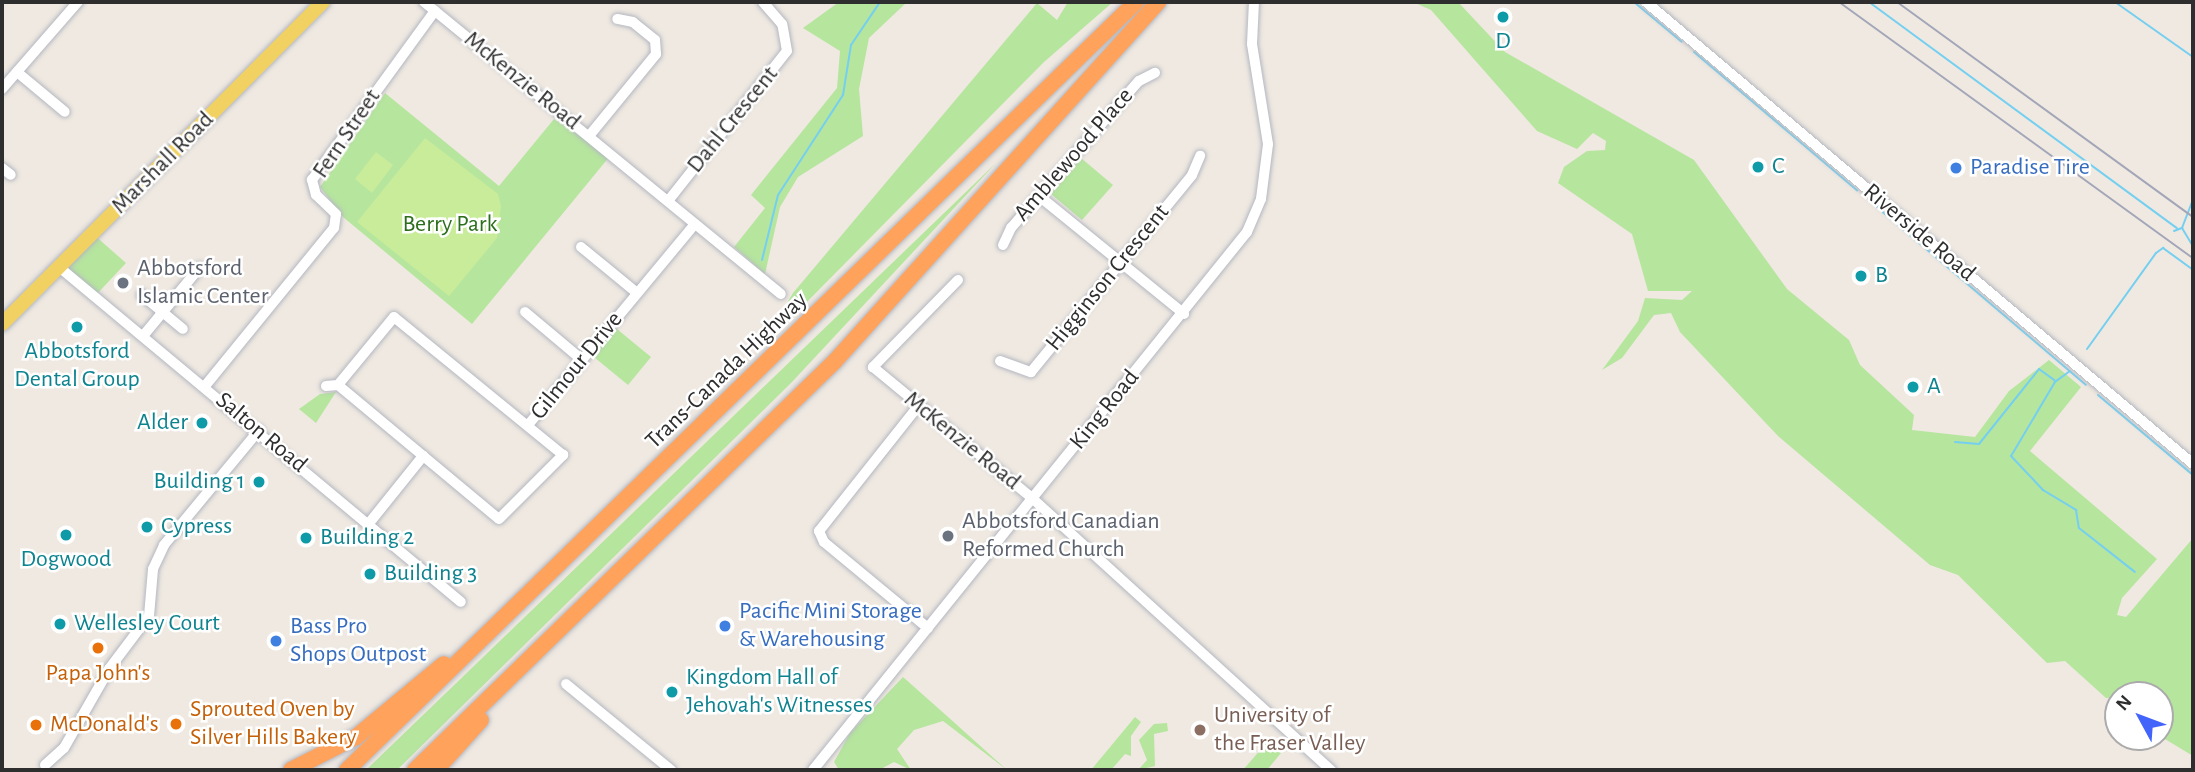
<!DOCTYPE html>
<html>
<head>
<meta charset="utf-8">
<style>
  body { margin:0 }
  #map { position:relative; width:2195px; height:772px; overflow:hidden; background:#efe9e1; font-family:"Alegreya Sans",sans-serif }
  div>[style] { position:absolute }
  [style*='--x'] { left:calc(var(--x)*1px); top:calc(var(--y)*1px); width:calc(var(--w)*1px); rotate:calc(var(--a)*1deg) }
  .green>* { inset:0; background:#b6e59e }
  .pitch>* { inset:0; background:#c9ec9a }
  .stream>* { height:2px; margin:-1px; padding:0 1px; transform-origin:1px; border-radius:1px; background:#75cff0 }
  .roads { filter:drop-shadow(0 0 2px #b4b7c1) drop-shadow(0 0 2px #b4b7c1) }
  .minor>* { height:10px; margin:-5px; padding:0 5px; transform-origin:5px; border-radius:5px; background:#fff }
  .major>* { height:14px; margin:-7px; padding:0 7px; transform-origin:7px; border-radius:7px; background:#f2d163 }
  .highway>* { height:16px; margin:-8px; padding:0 8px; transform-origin:8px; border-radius:8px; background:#ffa35c }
  .rail>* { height:2px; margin:-1px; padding:0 1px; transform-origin:1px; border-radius:1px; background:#a3a6b8 }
  .dots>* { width:19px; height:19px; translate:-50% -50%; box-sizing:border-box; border:4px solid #fff; border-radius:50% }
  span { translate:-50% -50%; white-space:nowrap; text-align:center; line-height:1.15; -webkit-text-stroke:5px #fff; paint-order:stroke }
  .culture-label { font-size:24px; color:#0d838f }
  .left { translate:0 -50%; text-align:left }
  .right { translate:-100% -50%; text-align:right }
  .street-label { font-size:24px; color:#2e2e2e }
  .shop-label { font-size:24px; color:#366cbe }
  .park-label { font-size:24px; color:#2c6e1b }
  .worship-label { font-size:24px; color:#5b616d }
  .food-label { font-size:24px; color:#c56008 }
  .education-label { font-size:24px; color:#785e54 }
  .frame { position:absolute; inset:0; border:4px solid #2e2e2e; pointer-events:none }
  .north { position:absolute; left:2104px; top:681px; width:70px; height:70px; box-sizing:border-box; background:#fff; border:2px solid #ababab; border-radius:50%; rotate:311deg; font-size:19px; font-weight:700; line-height:28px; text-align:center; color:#2e2e2e }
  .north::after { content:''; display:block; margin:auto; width:24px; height:32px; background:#4264fb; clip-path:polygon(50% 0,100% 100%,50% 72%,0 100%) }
</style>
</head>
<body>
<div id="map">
  <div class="green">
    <div style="clip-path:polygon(839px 2px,907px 2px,869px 38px,859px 89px,863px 136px,798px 177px,780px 207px,765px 274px,734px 247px,765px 208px,751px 195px,837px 88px,840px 51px,803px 28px)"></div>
    <div style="clip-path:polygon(1068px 2px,1113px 2px,1044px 62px,793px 316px,787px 303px,793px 293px,1037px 3px,1057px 20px)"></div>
    <div style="clip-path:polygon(1413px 2px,1458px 2px,1505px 52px,1694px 160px,1787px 289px,1849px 340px,1860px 365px,1914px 415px,1912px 430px,1975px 437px,2009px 391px,2049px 360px,2081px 387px,2030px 451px,2157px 559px,2122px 598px,2117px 615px,2126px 617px,2193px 538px,2193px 756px,2160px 736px,2160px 695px,2106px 698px,2065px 661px,2047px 663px,1958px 575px,1930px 565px,1778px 436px,1680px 332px,1671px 313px,1654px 315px,1622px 358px,1602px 370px,1638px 321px,1645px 298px,1682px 300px,1692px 291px,1648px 291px,1632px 234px,1558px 183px,1564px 167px,1587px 151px,1605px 150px,1606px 141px,1593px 133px,1577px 149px,1537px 131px,1431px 10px)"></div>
    <div style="clip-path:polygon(385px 93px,499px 186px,554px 119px,610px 156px,472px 324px,343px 217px,320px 187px)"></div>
    <div style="clip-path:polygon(1081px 158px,1113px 185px,1082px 220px,1051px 194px)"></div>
    <div style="clip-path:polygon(996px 163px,792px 382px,397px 770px,366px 770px)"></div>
    <div style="clip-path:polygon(93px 234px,126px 263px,96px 295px,61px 267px)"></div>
    <div style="clip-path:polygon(612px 325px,651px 357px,628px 385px,589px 353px)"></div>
    <div style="clip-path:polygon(336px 392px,316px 423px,299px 409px,320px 394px)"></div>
    <div style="clip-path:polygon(903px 677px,947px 716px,1007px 770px,943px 721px,914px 730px,897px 749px,911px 770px,894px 762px,879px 770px,839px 770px,834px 762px,850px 733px)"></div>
    <div style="clip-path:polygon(1135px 717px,1141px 722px,1131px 736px,1131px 756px,1125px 754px,1111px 770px,1091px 770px)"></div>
    <div style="clip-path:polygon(1167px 723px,1168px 731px,1154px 734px,1155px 766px,1138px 770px,1147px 760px,1139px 740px,1154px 724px)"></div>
    <div style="clip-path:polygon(1268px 741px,1281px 753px,1267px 770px,1243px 770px)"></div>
  </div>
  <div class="pitch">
    <div style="clip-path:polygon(425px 138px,498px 194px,501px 206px,497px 238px,449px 296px,357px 222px)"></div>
    <div style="clip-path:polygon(376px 152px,393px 165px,372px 193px,355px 179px)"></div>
  </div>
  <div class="stream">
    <div style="--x:1634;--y:2;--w:62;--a:39.8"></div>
    <div style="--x:1869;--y:2;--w:382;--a:36.3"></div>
    <div style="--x:2115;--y:2;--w:95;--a:35.2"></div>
    <div style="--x:1694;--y:52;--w:214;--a:40.3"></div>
    <div style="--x:2193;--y:184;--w:11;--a:90"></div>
    <div style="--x:1871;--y:202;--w:282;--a:40.4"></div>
    <div style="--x:2182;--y:228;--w:21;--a:59"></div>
    <div style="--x:2174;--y:231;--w:9;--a:-21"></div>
    <div style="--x:2182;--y:228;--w:30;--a:-69"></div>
    <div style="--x:762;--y:260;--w:67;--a:-76.2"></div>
    <div style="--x:778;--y:195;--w:119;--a:-57"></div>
    <div style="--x:843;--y:95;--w:51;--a:-80.9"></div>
    <div style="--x:851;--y:45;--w:52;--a:-56"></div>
    <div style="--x:2087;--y:349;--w:118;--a:-54.3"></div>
    <div style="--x:2156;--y:253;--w:9;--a:-36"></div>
    <div style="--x:2163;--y:248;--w:37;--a:36"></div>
    <div style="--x:2070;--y:371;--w:19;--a:144"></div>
    <div style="--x:2055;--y:382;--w:86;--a:120.7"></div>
    <div style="--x:2011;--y:456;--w:47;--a:46.7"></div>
    <div style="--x:2043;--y:490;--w:39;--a:31"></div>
    <div style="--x:2076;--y:510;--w:18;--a:81"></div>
    <div style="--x:2079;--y:528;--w:71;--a:38.2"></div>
    <div style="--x:2098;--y:395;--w:124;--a:40.1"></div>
    <div style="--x:1955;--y:442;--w:24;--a:5"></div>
    <div style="--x:1979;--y:444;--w:96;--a:-51.3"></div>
    <div style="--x:2039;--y:369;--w:19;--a:36"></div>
  </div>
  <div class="roads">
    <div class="minor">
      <div style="--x:424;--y:2;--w:461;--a:39.3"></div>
      <div style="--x:1646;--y:2;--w:716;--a:40.18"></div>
      <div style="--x:17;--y:72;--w:62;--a:39.8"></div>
      <div style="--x:2;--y:89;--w:116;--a:-48.9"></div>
      <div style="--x:589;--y:136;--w:106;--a:-50.7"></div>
      <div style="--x:656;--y:54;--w:14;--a:-94"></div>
      <div style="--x:655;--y:40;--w:28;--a:-141"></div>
      <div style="--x:633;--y:22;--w:16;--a:-169"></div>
      <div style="--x:2;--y:168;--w:11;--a:38"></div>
      <div style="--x:1039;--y:196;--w:187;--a:39.1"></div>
      <div style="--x:668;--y:201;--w:191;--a:-51.6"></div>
      <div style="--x:787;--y:51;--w:27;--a:-100"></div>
      <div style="--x:782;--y:24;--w:29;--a:-131"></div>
      <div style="--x:1003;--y:245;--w:19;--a:-65"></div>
      <div style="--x:1011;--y:228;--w:195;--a:-49"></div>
      <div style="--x:1139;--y:81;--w:18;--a:-27"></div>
      <div style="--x:581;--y:247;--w:72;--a:39.4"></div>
      <div style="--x:59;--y:267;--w:523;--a:39.81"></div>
      <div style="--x:958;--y:280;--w:122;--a:134.3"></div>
      <div style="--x:873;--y:367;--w:207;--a:39.5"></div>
      <div style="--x:1033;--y:499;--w:403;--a:42.3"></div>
      <div style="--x:142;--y:295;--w:53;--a:39.7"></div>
      <div style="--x:525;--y:312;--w:73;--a:40"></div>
      <div style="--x:143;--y:336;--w:89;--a:-50.4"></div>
      <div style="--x:1000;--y:361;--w:33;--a:20"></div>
      <div style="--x:1031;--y:372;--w:254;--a:-50.7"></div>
      <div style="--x:1192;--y:175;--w:21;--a:-67"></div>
      <div style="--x:205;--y:386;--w:204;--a:-50.8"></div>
      <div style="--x:334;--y:228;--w:14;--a:-82"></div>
      <div style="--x:336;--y:214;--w:28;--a:-136"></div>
      <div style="--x:316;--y:195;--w:16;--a:-105"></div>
      <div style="--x:312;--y:180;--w:209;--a:-54"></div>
      <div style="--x:326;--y:386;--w:12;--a:-5"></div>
      <div style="--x:338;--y:385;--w:209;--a:39.8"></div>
      <div style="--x:499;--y:519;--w:91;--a:-45"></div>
      <div style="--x:563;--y:455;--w:218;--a:-140.8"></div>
      <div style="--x:394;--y:317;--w:88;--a:129.5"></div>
      <div style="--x:919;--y:405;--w:161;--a:128.4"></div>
      <div style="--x:819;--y:531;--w:12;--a:66"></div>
      <div style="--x:824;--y:542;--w:135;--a:39.6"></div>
      <div style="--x:528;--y:425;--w:261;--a:-50.3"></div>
      <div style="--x:370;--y:522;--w:85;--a:-51.2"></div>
      <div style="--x:566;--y:684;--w:136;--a:39.3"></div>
      <div style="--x:45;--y:765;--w:25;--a:-42"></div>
      <div style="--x:64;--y:748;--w:91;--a:-60.3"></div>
      <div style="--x:109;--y:669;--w:66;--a:-53"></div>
      <div style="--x:149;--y:616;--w:47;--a:-85.1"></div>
      <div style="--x:153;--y:569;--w:26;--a:-65"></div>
      <div style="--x:164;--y:545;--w:149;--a:-50.4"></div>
      <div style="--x:813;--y:770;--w:691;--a:-51.11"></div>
      <div style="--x:1247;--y:232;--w:36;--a:-67"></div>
      <div style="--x:1261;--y:199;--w:55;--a:-82.7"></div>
      <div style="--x:1268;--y:144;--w:101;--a:-99.1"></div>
      <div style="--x:1252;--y:44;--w:42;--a:-87.3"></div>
    </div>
    <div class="major">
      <div style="--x:2;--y:324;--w:455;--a:-45.1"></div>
    </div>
    <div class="highway">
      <div style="--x:291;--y:770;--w:73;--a:-26.9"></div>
      <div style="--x:356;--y:737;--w:114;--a:-39.7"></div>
      <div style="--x:347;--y:770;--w:1101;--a:-44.23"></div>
      <div style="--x:415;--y:770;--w:586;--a:-44.24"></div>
      <div style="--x:835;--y:361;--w:483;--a:-48"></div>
      <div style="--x:436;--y:770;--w:67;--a:-48"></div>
    </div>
  </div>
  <div class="rail">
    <div style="--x:1839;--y:2;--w:437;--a:35.9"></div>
    <div style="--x:1897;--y:2;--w:366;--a:36"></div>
  </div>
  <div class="dots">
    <div style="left:1503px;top:17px;background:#0f9aa8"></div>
    <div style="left:1758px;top:167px;background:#0f9aa8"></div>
    <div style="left:1956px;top:168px;background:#3f7fe0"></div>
    <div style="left:1861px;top:276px;background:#0f9aa8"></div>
    <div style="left:123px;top:283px;background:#6b7280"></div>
    <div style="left:77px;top:327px;background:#0f9aa8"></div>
    <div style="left:1913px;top:387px;background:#0f9aa8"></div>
    <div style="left:202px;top:423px;background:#0f9aa8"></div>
    <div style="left:259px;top:482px;background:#0f9aa8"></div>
    <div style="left:147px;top:527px;background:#0f9aa8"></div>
    <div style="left:66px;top:535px;background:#0f9aa8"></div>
    <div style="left:948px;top:536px;background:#6b7280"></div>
    <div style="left:306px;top:538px;background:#0f9aa8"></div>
    <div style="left:370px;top:574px;background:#0f9aa8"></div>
    <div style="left:60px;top:624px;background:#0f9aa8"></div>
    <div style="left:725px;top:626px;background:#3f7fe0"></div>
    <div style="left:276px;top:641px;background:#3f7fe0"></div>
    <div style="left:98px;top:648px;background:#e8710a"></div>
    <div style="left:672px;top:692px;background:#0f9aa8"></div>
    <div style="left:176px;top:724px;background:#e8710a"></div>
    <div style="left:36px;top:725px;background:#e8710a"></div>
    <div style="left:1200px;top:730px;background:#8d6e63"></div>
  </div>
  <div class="culture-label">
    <span style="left:1503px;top:42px">D</span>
    <span class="left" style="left:1772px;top:167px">C</span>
    <span class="left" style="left:1875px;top:276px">B</span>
    <span style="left:77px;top:366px">Abbotsford<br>Dental Group</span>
    <span class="left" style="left:1927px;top:387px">A</span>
    <span class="right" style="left:188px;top:423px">Alder</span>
    <span class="right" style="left:245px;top:482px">Building 1</span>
    <span class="left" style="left:161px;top:527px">Cypress</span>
    <span class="left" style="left:320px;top:538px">Building 2</span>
    <span style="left:66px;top:560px">Dogwood</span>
    <span class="left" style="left:384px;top:574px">Building 3</span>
    <span class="left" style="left:74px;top:624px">Wellesley Court</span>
    <span class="left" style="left:686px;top:692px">Kingdom Hall of<br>Jehovah's Witnesses</span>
  </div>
  <div class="street-label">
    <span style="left:522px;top:81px;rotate:39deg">McKenzie Road</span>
    <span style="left:733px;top:120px;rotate:-51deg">Dahl Crescent</span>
    <span style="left:347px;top:134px;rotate:-56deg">Fern Street</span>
    <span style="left:1074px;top:155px;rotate:-49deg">Amblewood Place</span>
    <span style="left:163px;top:163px;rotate:-45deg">Marshall Road</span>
    <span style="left:1919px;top:233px;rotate:40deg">Riverside Road</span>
    <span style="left:1108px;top:278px;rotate:-51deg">Higginson Crescent</span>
    <span style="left:577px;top:366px;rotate:-51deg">Gilmour Drive</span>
    <span style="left:727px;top:371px;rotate:-44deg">Trans-Canada Highway</span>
    <span style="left:1105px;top:410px;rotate:-51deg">King Road</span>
    <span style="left:261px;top:433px;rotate:40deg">Salton Road</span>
    <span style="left:962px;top:441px;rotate:39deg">McKenzie Road</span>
  </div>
  <div class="shop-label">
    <span class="left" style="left:1970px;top:168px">Paradise Tire</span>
    <span class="left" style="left:739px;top:626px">Pacific Mini Storage<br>&amp; Warehousing</span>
    <span class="left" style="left:290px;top:641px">Bass Pro<br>Shops Outpost</span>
  </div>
  <div class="park-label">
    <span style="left:450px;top:225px">Berry Park</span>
  </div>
  <div class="worship-label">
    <span class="left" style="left:137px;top:283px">Abbotsford<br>Islamic Center</span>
    <span class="left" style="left:962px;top:536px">Abbotsford Canadian<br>Reformed Church</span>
  </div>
  <div class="food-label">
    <span style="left:98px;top:674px">Papa John's</span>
    <span class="left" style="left:190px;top:724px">Sprouted Oven by<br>Silver Hills Bakery</span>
    <span class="left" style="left:50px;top:725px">McDonald's</span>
  </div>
  <div class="education-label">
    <span class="left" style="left:1214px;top:730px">University of<br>the Fraser Valley</span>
  </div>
  <div class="frame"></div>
  <div class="north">N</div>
</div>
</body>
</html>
